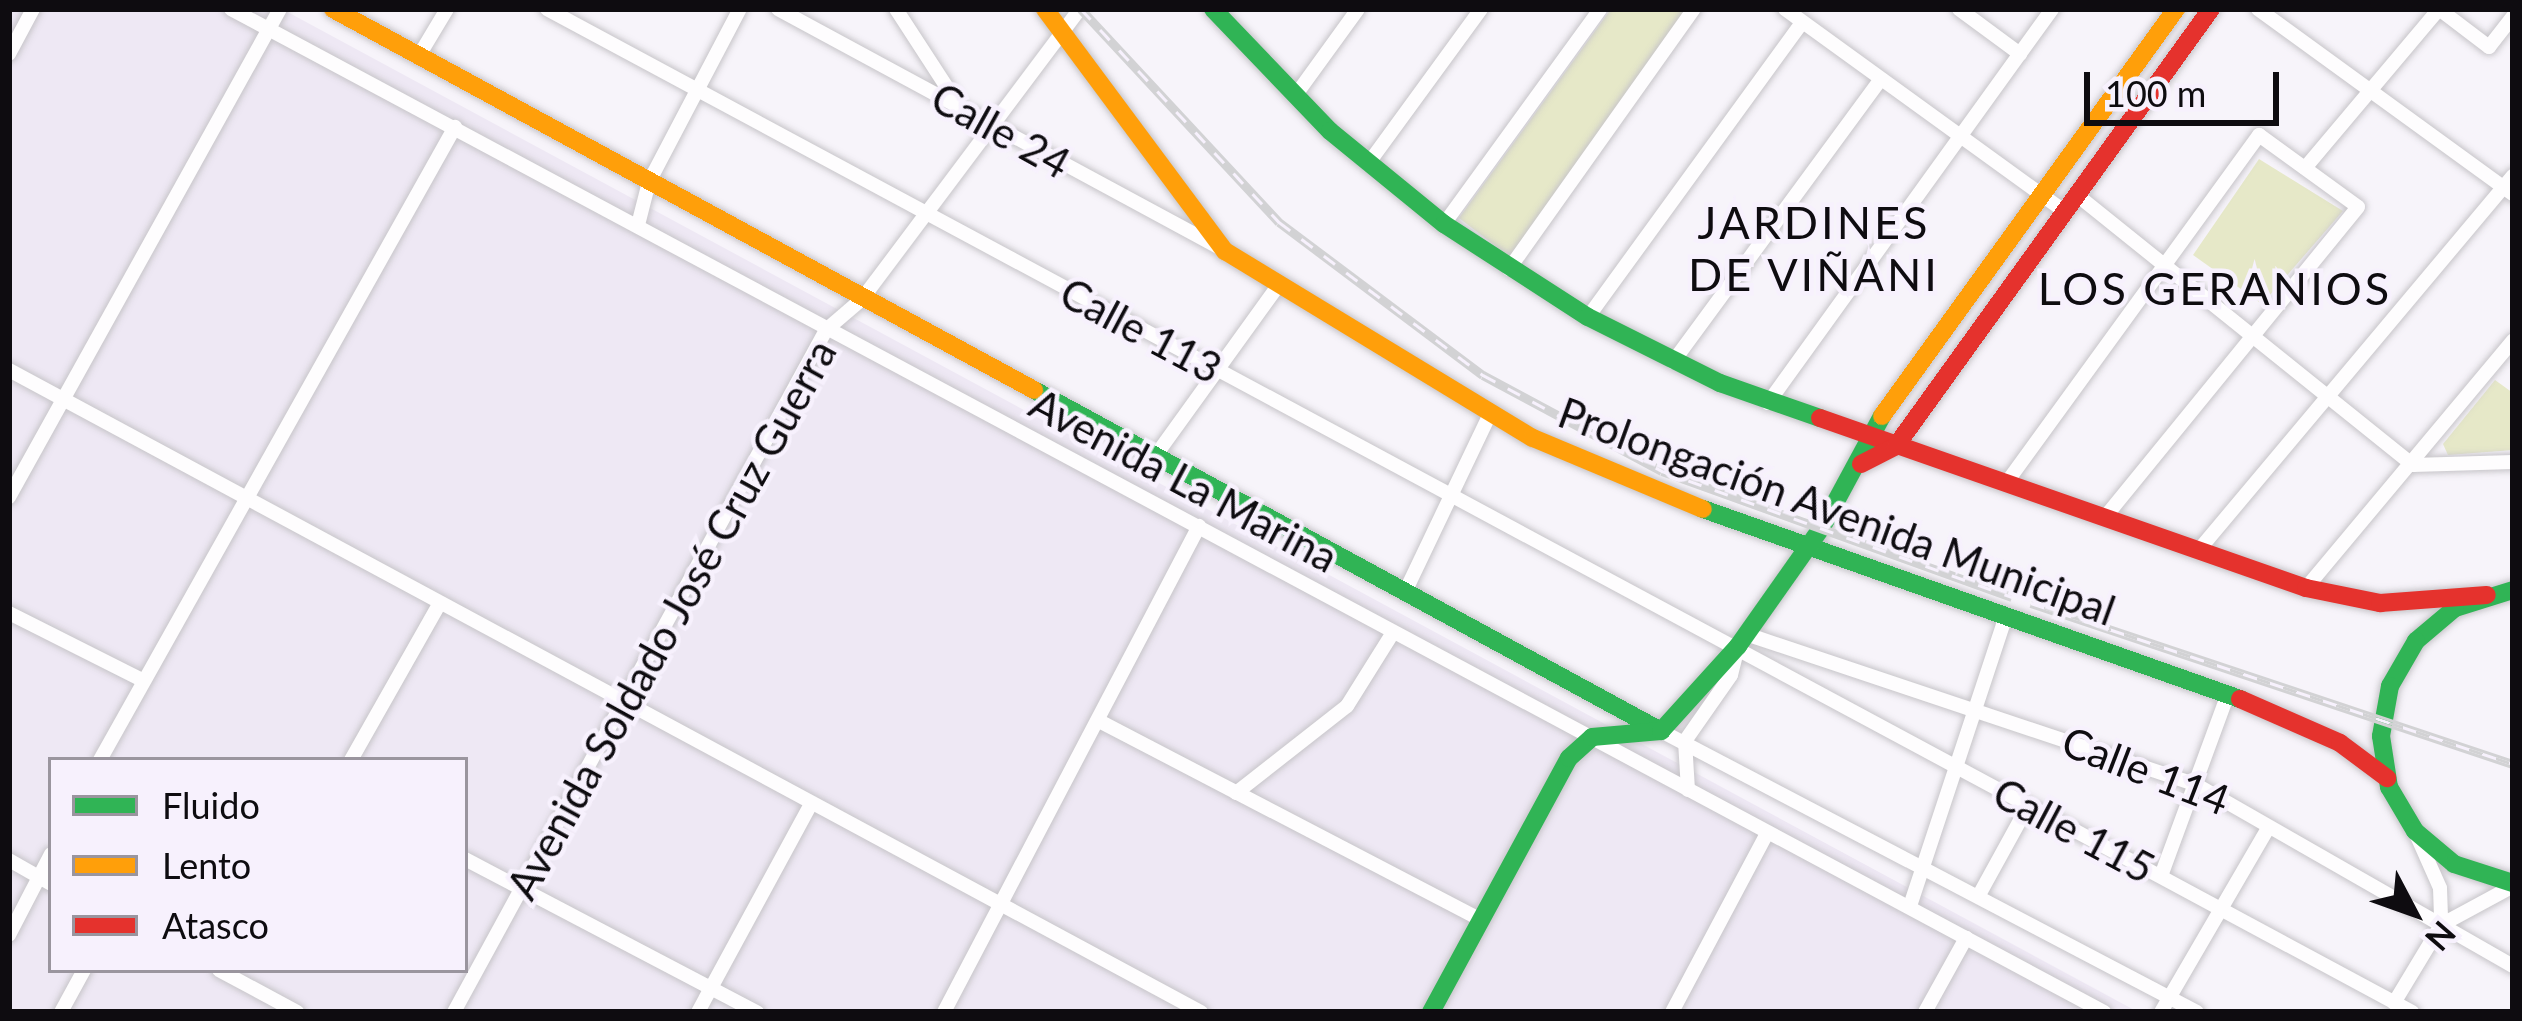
<!DOCTYPE html>
<html>
<head>
<meta charset="utf-8">
<style>
  body { margin:0 }
  #map { position:relative; width:2522px; height:1021px; overflow:hidden; background:#f7f4fa; font-family:Lato,sans-serif }
  div>[style] { position:absolute }
  [style*='--x'] { left:calc(var(--x)*1px); top:calc(var(--y)*1px); width:calc(var(--w)*1px); rotate:calc(var(--a)*1deg) }
  .built>* { inset:0; background:#eee8f4 }
  .green>* { inset:0; background:#e6e8c8 }
  .roads { filter:drop-shadow(0 0 3px #c7c5c9) drop-shadow(0 0 3px #c7c5c9) }
  .street>* { height:14px; margin:-7px; padding:0 7px; transform-origin:7px; border-radius:7px; background:#fefdfe }
  .fast>* { height:18px; margin:-9px; padding:0 9px; transform-origin:9px; border-radius:9px; background:#30b455 }
  .slow>* { height:18px; margin:-9px; padding:0 9px; transform-origin:9px; border-radius:9px; background:#ff9f0a }
  .jam>* { height:18px; margin:-9px; padding:0 9px; transform-origin:9px; border-radius:9px; background:#e5322d }
  .rail>* { height:9px; margin-top:-4.5px; transform-origin:0; background:repeating-linear-gradient(90deg,#f7f1fd 0 14px,#d2d2d4 0 28px); box-sizing:border-box; border-block:3px solid #d2d2d4 }
  span { translate:-50% -50%; white-space:nowrap; text-align:center; line-height:1.15; -webkit-text-stroke:9px #f7f1fd; paint-order:stroke }
  .street-label { font-size:42px; color:#0e0c10 }
  .neighbourhood-label { font-size:45px; color:#0e0c10; letter-spacing:3px }
  .frame { position:absolute; inset:0; border:12px solid #0e0c10; pointer-events:none }
  .legend { position:absolute; left:48px; top:757px; width:420px; height:216px; box-sizing:border-box; background:#f7f1fd; border:3px solid #9a959e; margin:0; padding:15px 21px; list-style:none; font-size:36px; color:#0e0c10 }
  .legend li { display:flex; align-items:center; gap:24px; height:60px }
  .legend b { width:60px; border:3px solid #9a959e }
  .north { position:absolute; left:2354px; top:853px; width:120px; height:120px; -webkit-text-stroke:9px #f7f1fd; paint-order:stroke; rotate:131deg; font-size:33px; font-weight:700; line-height:48px; text-align:center; color:#0e0c10 }
  .north::after { content:''; display:block; margin:auto; width:42px; height:54px; background:#0e0c10; clip-path:polygon(50% 0,100% 100%,50% 72%,0 100%) }
  .scale { position:absolute; left:2084px; top:72px; width:195px; height:54px; box-sizing:border-box; border:6px solid #0e0c10; border-top:0; padding-left:15px; font-size:36px; line-height:42px; white-space:nowrap; color:#0e0c10; -webkit-text-stroke:9px #f7f1fd; paint-order:stroke }
</style>
</head>
<body>
<div id="map">
  <div class="built">
    <div style="clip-path:polygon(evenodd,9px 9px,282px 9px,2138px 1012px,9px 1012px,9px 9px,51px 760px,465px 760px,465px 970px,51px 970px,51px 760px)"></div>
  </div>
  <div class="green">
    <div style="clip-path:polygon(1611px 9px,1687px 9px,1510px 257px,1459px 218px)"></div>
    <div style="clip-path:polygon(2259px 159px,2343px 211px,2262px 304px,2193px 255px)"></div>
    <div style="clip-path:polygon(2495px 380px,2513px 393px,2513px 450px,2448px 455px,2443px 444px)"></div>
  </div>
  <div class="roads">
    <div class="street">
      <div style="--x:231;--y:9;--w:2125;--a:28.17"></div>
      <div style="--x:547;--y:9;--w:2118;--a:28.27"></div>
      <div style="--x:778;--y:9;--w:502;--a:28.4"></div>
      <div style="--x:896;--y:9;--w:112;--a:57"></div>
      <div style="--x:1785;--y:9;--w:346;--a:35.9"></div>
      <div style="--x:1959;--y:9;--w:76;--a:36.4"></div>
      <div style="--x:2258;--y:9;--w:315;--a:36"></div>
      <div style="--x:2439;--y:9;--w:63;--a:37.2"></div>
      <div style="--x:2489;--y:47;--w:39;--a:-52"></div>
      <div style="--x:9;--y:54;--w:51;--a:-61.9"></div>
      <div style="--x:420;--y:54;--w:52;--a:-59"></div>
      <div style="--x:1295;--y:96;--w:107;--a:-54.1"></div>
      <div style="--x:1368;--y:164;--w:192;--a:-53.9"></div>
      <div style="--x:2305;--y:168;--w:208;--a:-49.9"></div>
      <div style="--x:2077;--y:195;--w:431;--a:38.8"></div>
      <div style="--x:1444;--y:224;--w:266;--a:-54"></div>
      <div style="--x:638;--y:225;--w:44;--a:-75.7"></div>
      <div style="--x:649;--y:182;--w:195;--a:-62.3"></div>
      <div style="--x:1509;--y:269;--w:319;--a:-54.6"></div>
      <div style="--x:1588;--y:317;--w:364;--a:-54"></div>
      <div style="--x:1673;--y:362;--w:351;--a:-53.7"></div>
      <div style="--x:9;--y:370;--w:1354;--a:28.31"></div>
      <div style="--x:1768;--y:403;--w:486;--a:-54.2"></div>
      <div style="--x:1156;--y:455;--w:212;--a:-54.2"></div>
      <div style="--x:2413;--y:465;--w:100;--a:-1.7"></div>
      <div style="--x:2007;--y:482;--w:429;--a:-54"></div>
      <div style="--x:2259;--y:135;--w:122;--a:36"></div>
      <div style="--x:2358;--y:207;--w:402;--a:129.2"></div>
      <div style="--x:9;--y:497;--w:558;--a:-60.96"></div>
      <div style="--x:2198;--y:551;--w:490;--a:-50"></div>
      <div style="--x:2306;--y:588;--w:323;--a:-50.1"></div>
      <div style="--x:1406;--y:590;--w:197;--a:-64.5"></div>
      <div style="--x:9;--y:613;--w:149;--a:26.7"></div>
      <div style="--x:1746;--y:634;--w:473;--a:18.5"></div>
      <div style="--x:2195;--y:784;--w:366;--a:29.8"></div>
      <div style="--x:1101;--y:722;--w:428;--a:27.5"></div>
      <div style="--x:1661;--y:731;--w:605;--a:27.67"></div>
      <div style="--x:100;--y:760;--w:726;--a:-60.72"></div>
      <div style="--x:351;--y:760;--w:177;--a:-60.5"></div>
      <div style="--x:1688;--y:790;--w:49;--a:-93.5"></div>
      <div style="--x:1685;--y:741;--w:80;--a:-55.1"></div>
      <div style="--x:1731;--y:675;--w:30;--a:-76"></div>
      <div style="--x:1236;--y:793;--w:141;--a:-38.1"></div>
      <div style="--x:1347;--y:706;--w:85;--a:-58"></div>
      <div style="--x:2416;--y:834;--w:59;--a:66"></div>
      <div style="--x:2440;--y:888;--w:37;--a:88"></div>
      <div style="--x:465;--y:859;--w:330;--a:27.7"></div>
      <div style="--x:9;--y:860;--w:48;--a:29.7"></div>
      <div style="--x:2161;--y:876;--w:194;--a:-69.8"></div>
      <div style="--x:1979;--y:895;--w:102;--a:-61.2"></div>
      <div style="--x:1910;--y:906;--w:306;--a:-71.7"></div>
      <div style="--x:9;--y:935;--w:91;--a:-62.6"></div>
      <div style="--x:219;--y:970;--w:89;--a:28.3"></div>
      <div style="--x:2394;--y:1003;--w:91;--a:-58.9"></div>
      <div style="--x:2441;--y:925;--w:82;--a:-28.4"></div>
      <div style="--x:61;--y:1012;--w:48;--a:-61.3"></div>
      <div style="--x:454;--y:1012;--w:777;--a:-61.39"></div>
      <div style="--x:826;--y:330;--w:48;--a:-40.7"></div>
      <div style="--x:862;--y:299;--w:363;--a:-53.1"></div>
      <div style="--x:698;--y:1012;--w:237;--a:-61.5"></div>
      <div style="--x:944;--y:1012;--w:549;--a:-62.31"></div>
      <div style="--x:1672;--y:1012;--w:203;--a:-62"></div>
      <div style="--x:1925;--y:1012;--w:85;--a:-61"></div>
      <div style="--x:2161;--y:1012;--w:213;--a:-59.8"></div>
    </div>
    <div class="fast">
      <div style="--x:1213;--y:9;--w:169;--a:46.2"></div>
      <div style="--x:1330;--y:131;--w:147;--a:39.2"></div>
      <div style="--x:1444;--y:224;--w:171;--a:32.9"></div>
      <div style="--x:1588;--y:317;--w:148;--a:26.6"></div>
      <div style="--x:1720;--y:383;--w:106;--a:19.3"></div>
      <div style="--x:1034;--y:390;--w:714;--a:28.54"></div>
      <div style="--x:1703;--y:509;--w:570;--a:19.48"></div>
      <div style="--x:2513;--y:590;--w:61;--a:162.8"></div>
      <div style="--x:2455;--y:608;--w:51;--a:139.8"></div>
      <div style="--x:2416;--y:641;--w:52;--a:120"></div>
      <div style="--x:2390;--y:686;--w:51;--a:100.2"></div>
      <div style="--x:2381;--y:736;--w:52;--a:81.1"></div>
      <div style="--x:2389;--y:787;--w:51;--a:59.4"></div>
      <div style="--x:2415;--y:831;--w:51;--a:40.2"></div>
      <div style="--x:2454;--y:864;--w:62;--a:17.9"></div>
      <div style="--x:1431;--y:1012;--w:289;--a:-61.5"></div>
      <div style="--x:1569;--y:758;--w:31;--a:-42"></div>
      <div style="--x:1592;--y:737;--w:69;--a:-5"></div>
      <div style="--x:1661;--y:731;--w:115;--a:-47.8"></div>
      <div style="--x:1738;--y:646;--w:146;--a:-54.8"></div>
      <div style="--x:1822;--y:527;--w:126;--a:-61.6"></div>
    </div>
    <div class="slow">
      <div style="--x:333;--y:9;--w:798;--a:28.52"></div>
      <div style="--x:1045;--y:9;--w:302;--a:53.4"></div>
      <div style="--x:1225;--y:251;--w:360;--a:31.3"></div>
      <div style="--x:1533;--y:438;--w:184;--a:22.7"></div>
      <div style="--x:1882;--y:416;--w:502;--a:-54.16"></div>
    </div>
    <div class="jam">
      <div style="--x:1820;--y:418;--w:515;--a:19.28"></div>
      <div style="--x:2306;--y:588;--w:76;--a:11.5"></div>
      <div style="--x:2380;--y:603;--w:107;--a:-4.3"></div>
      <div style="--x:1861;--y:464;--w:39;--a:-27"></div>
      <div style="--x:1896;--y:446;--w:539;--a:-54.22"></div>
      <div style="--x:2240;--y:699;--w:109;--a:23.7"></div>
      <div style="--x:2340;--y:743;--w:59;--a:36.7"></div>
    </div>
  </div>
  <div class="rail">
    <div style="--x:1081;--y:9;--w:291;--a:47.1"></div>
    <div style="--x:1279;--y:222;--w:255;--a:36.9"></div>
    <div style="--x:1483;--y:375;--w:203;--a:28.2"></div>
    <div style="--x:1662;--y:471;--w:372;--a:19.8"></div>
    <div style="--x:2031;--y:603;--w:508;--a:18.47"></div>
  </div>
  <div class="street-label">
    <span style="left:1001px;top:130px;rotate:29deg">Calle 24</span>
    <span style="left:1141px;top:330px;rotate:28deg">Calle 113</span>
    <span style="left:1184px;top:480px;rotate:28deg">Avenida La Marina</span>
    <span style="left:1837px;top:511px;rotate:20deg">Prolongación Avenida Municipal</span>
    <span style="left:671px;top:619px;rotate:-61deg">Avenida Soldado José Cruz Guerra</span>
    <span style="left:2146px;top:770px;rotate:21deg">Calle 114</span>
    <span style="left:2074px;top:830px;rotate:28deg">Calle 115</span>
  </div>
  <div class="neighbourhood-label">
    <span style="left:1814px;top:249px">JARDINES<br>DE VIÑANI</span>
    <span style="left:2215px;top:289px">LOS GERANIOS</span>
  </div>
  <div class="frame"></div>
  <ul class="legend">
  <li><b style="height:15px;background:#30b455"></b>Fluido</li>
  <li><b style="height:15px;background:#ff9f0a"></b>Lento</li>
  <li><b style="height:15px;background:#e5322d"></b>Atasco</li>
  </ul>
  <div class="north">N</div>
  <div class="scale">100 m</div>
</div>
</body>
</html>
